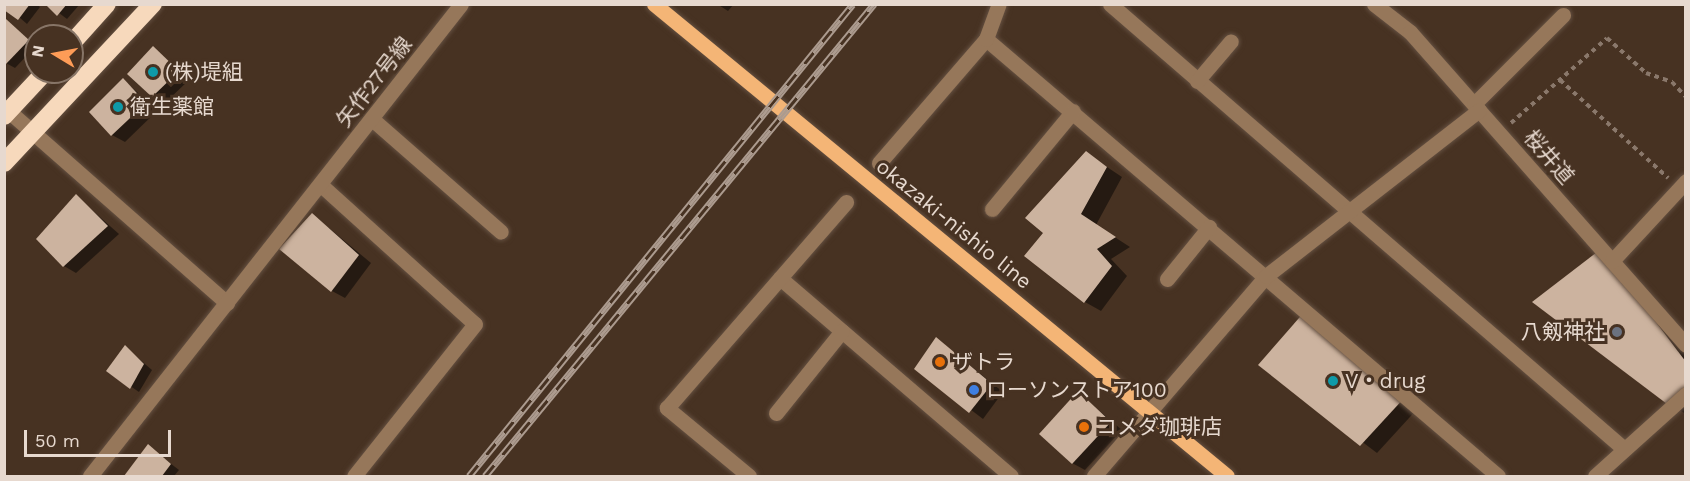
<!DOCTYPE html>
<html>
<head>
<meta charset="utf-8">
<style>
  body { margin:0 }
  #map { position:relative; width:1690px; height:481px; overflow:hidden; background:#473222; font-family:"Work Sans","Noto Sans JP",sans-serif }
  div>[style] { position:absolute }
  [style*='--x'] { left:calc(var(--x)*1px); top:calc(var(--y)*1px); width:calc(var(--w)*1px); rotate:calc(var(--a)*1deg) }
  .shadow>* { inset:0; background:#0007 }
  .building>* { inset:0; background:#ccb39f }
  .path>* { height:4px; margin-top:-2px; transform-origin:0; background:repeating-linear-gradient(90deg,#8a786b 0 4.5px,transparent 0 9px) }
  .roads { filter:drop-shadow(0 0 2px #645041) drop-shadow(0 0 2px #645041) }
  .minor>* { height:15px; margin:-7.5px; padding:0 7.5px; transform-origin:7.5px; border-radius:7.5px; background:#96775a }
  .major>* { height:15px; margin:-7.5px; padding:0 7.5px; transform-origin:7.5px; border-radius:7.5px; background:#f4b576 }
  .highway>* { height:18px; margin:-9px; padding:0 9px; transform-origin:9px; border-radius:9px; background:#f7d9bc }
  .rail>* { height:7px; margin-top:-3.5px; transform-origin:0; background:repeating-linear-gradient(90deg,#473222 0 14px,#ac9b8f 0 28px); box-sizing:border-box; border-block:2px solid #ac9b8f }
  .dots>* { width:16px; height:16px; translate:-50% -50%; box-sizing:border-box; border:3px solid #473222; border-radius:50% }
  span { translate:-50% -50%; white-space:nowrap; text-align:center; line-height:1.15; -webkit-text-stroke:6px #473222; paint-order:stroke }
  .poi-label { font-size:21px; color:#e7d9cf }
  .left { translate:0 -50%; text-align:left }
  .right { translate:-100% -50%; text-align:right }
  .street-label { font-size:21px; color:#e7d9cf }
  .frame { position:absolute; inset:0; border:6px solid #e7d9cf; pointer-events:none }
  .north { position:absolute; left:24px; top:24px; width:60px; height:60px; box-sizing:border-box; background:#473222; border:2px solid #877567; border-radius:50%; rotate:280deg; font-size:16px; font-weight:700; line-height:24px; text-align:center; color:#e7d9cf }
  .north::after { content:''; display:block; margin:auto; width:21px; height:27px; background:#fe9c57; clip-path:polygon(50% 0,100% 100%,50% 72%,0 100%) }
  .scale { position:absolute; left:24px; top:430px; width:147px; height:27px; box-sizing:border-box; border:3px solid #e7d9cf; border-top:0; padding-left:8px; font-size:18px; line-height:21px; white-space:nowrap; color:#e7d9cf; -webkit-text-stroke:4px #473222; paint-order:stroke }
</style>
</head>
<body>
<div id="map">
  <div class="shadow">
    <div style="clip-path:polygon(4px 4px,36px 4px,40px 7px,27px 24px)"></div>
    <div style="clip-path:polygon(47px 4px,80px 4px,67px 19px)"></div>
    <div style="clip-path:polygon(717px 4px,734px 4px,728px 11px)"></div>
    <div style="clip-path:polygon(6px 21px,36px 46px,15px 68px,4px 62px)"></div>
    <div style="clip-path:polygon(153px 48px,190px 79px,165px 103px,153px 96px)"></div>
    <div style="clip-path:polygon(123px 80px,158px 110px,125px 142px,112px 135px,91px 112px)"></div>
    <div style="clip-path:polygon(1086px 153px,1122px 177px,1096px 225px,1130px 247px,1111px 259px,1127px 276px,1101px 311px,1085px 302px,1045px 232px)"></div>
    <div style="clip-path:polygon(76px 196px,119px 234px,76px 273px,64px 266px)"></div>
    <div style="clip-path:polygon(312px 214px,371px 263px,345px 298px,332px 291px)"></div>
    <div style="clip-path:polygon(1601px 251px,1686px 352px,1686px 414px,1672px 406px)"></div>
    <div style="clip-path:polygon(937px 339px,1003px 392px,983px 419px,916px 368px)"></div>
    <div style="clip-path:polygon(125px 347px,152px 370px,139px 392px,108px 371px)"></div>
    <div style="clip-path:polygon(1260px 365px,1420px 406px,1377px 453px)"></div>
    <div style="clip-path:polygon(1078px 393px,1122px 430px,1085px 470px,1072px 463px)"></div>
    <div style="clip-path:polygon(148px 446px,179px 470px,174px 476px,126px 476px)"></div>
  </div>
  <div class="building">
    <div style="clip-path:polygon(4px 4px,30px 4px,18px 20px,4px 10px)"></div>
    <div style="clip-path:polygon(45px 4px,67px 4px,57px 16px)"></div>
    <div style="clip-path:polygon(6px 19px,29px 40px,5px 65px,5px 21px)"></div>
    <div style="clip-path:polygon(153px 46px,179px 71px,152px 97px,127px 74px)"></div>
    <div style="clip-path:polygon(123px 78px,146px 103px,111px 136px,89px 112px)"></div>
    <div style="clip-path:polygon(1086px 151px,1107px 167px,1081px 214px,1116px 237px,1097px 249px,1112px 266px,1084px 303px,1024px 256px,1043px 233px,1025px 218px)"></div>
    <div style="clip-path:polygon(76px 194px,108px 226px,63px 267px,36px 239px)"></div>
    <div style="clip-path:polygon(312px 213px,359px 255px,331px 292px,279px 249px)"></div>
    <div style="clip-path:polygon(1601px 249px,1686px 362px,1686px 394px,1671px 407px,1532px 302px)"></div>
    <div style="clip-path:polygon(1306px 310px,1406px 396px,1360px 446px,1258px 365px)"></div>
    <div style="clip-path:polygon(936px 337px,992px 384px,969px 413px,914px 369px)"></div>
    <div style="clip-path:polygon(125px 345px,144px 364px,130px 389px,106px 371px)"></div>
    <div style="clip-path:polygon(1078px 391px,1111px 422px,1072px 464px,1039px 434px)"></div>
    <div style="clip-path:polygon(148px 444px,171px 464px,162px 476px,124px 476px)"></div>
  </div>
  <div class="path">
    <div style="--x:1560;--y:80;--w:146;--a:42.2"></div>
    <div style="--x:1511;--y:123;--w:128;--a:-41.5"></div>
    <div style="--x:1607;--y:38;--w:52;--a:41.9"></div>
    <div style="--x:1646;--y:73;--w:28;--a:19"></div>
    <div style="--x:1672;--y:82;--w:21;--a:47"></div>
  </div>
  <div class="roads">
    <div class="minor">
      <div style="--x:1110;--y:4;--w:680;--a:40.88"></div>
      <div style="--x:1374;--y:4;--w:46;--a:37.9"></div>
      <div style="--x:1410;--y:32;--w:417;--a:48.6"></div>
      <div style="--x:986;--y:39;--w:673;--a:40.48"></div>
      <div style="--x:1197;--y:81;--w:52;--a:-49.6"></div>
      <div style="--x:1474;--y:104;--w:126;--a:-45"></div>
      <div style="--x:4;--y:107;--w:297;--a:41.3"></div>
      <div style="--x:372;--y:119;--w:171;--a:41.2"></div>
      <div style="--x:879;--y:163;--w:164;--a:-49.2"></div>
      <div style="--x:986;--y:39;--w:37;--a:-70"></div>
      <div style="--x:321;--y:185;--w:207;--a:42.1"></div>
      <div style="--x:475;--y:324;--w:194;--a:128.5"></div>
      <div style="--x:992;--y:209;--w:127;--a:-50.4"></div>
      <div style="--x:1612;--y:261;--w:109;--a:-47.2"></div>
      <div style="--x:780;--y:278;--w:304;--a:40.6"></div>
      <div style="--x:1167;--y:279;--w:67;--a:-51.1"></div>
      <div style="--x:776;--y:413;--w:105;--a:-51.2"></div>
      <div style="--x:90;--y:476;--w:600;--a:-51.83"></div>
      <div style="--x:749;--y:476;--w:107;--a:-140.3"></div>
      <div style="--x:667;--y:408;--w:273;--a:-49"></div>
      <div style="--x:1094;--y:476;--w:264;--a:-49.3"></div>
      <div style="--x:1266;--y:276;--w:270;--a:-37.9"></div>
      <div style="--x:1595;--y:476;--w:122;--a:-42"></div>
    </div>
    <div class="major">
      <div style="--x:654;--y:4;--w:742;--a:39.48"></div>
    </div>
    <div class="highway">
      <div style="--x:72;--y:43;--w:52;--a:-48.1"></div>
      <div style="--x:4;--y:116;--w:60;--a:-47"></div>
      <div style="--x:4;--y:163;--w:218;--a:-46.9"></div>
    </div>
  </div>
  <div class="rail">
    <div style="--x:469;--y:476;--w:608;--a:-50.87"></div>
    <div style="--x:485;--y:476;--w:612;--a:-50.51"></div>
  </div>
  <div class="dots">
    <div style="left:153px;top:72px;background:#0f9aa8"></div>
    <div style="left:118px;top:107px;background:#0f9aa8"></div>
    <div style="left:1617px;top:332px;background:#6b7280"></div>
    <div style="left:940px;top:362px;background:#e8710a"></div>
    <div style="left:1333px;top:381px;background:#0f9aa8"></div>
    <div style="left:974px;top:390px;background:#3f7fe0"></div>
    <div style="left:1084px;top:427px;background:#e8710a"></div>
  </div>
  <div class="poi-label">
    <span class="left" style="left:165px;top:72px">(株)堤組</span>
    <span class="left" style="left:130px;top:107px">衛生薬館</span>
    <span class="right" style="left:1605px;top:332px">八剱神社</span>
    <span class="left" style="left:952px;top:362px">ザトラ</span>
    <span class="left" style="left:1345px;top:381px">V・drug</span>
    <span class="left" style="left:986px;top:390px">ローソンストア100</span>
    <span class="left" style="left:1096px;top:427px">コメダ珈琲店</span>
  </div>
  <div class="street-label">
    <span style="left:374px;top:82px;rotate:-52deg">矢作27号線</span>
    <span style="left:1549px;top:157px;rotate:49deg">桜井道</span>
    <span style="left:954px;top:224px;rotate:39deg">okazaki-nishio line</span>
  </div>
  <div class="frame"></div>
  <div class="north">N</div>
  <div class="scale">50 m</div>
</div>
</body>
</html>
